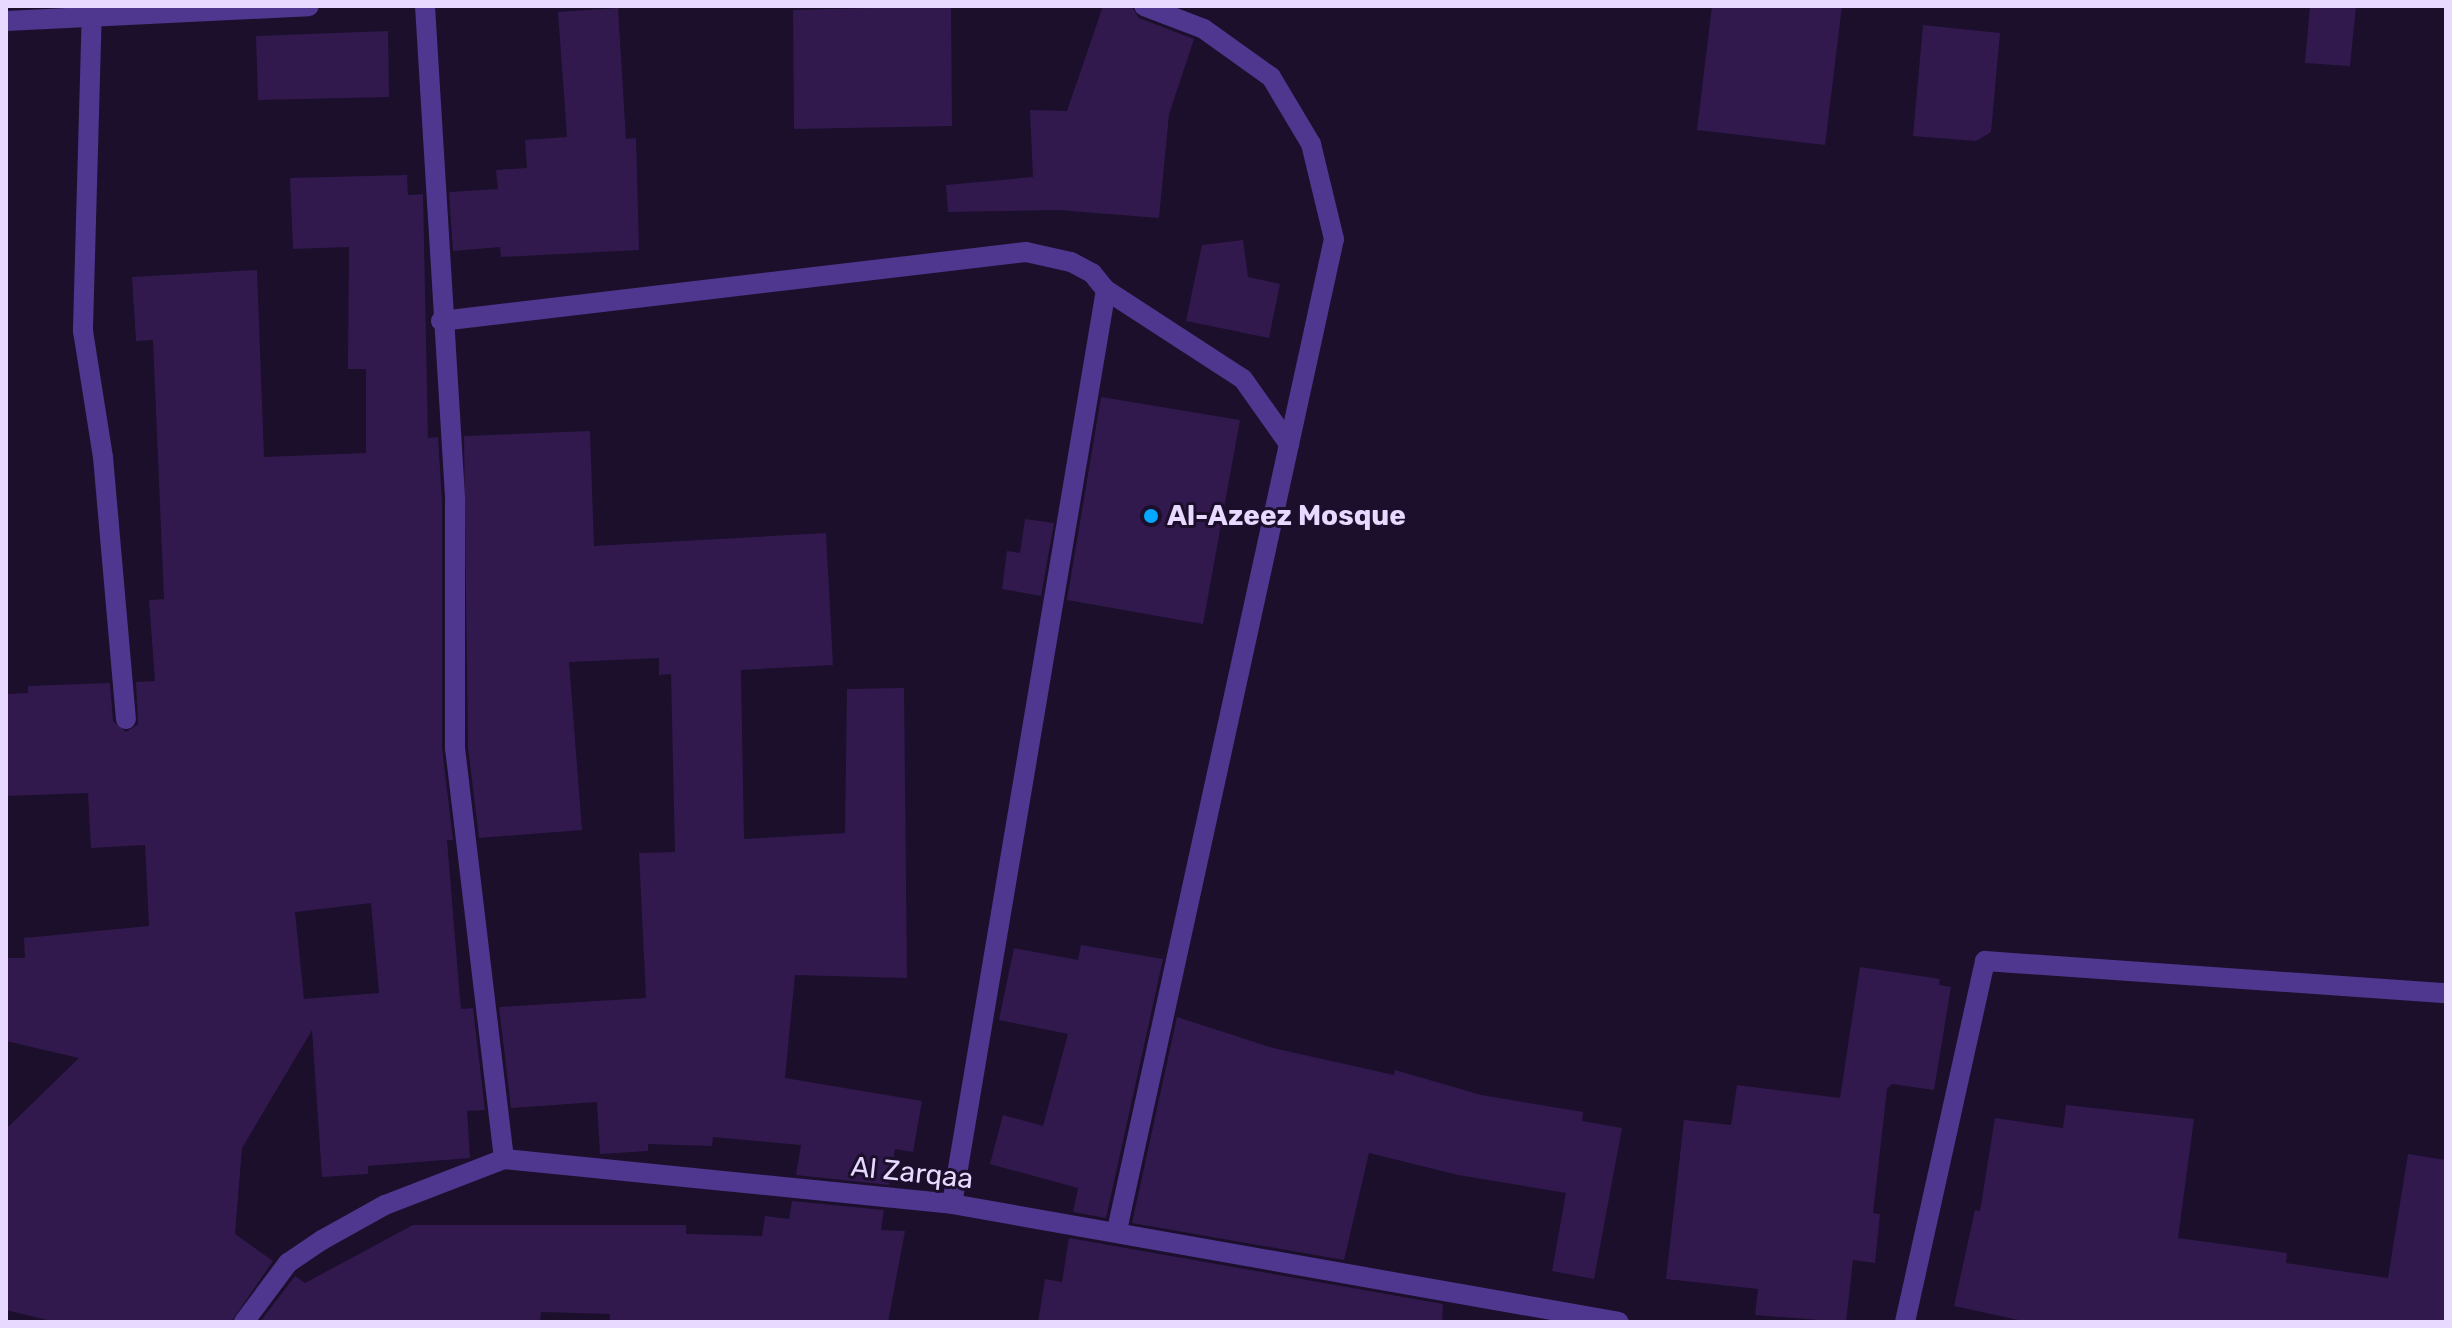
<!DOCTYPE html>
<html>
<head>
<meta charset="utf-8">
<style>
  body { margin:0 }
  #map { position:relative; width:2452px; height:1328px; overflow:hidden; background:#1b0f2b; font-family:Rubik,sans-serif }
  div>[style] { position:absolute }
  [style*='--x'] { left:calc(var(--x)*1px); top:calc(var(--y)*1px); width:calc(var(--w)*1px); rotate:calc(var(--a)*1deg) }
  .building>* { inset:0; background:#31194e }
  .minor>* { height:20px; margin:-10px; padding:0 10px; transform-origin:10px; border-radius:10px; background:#4f368e }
  .dots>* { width:22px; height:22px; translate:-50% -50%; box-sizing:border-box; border:4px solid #1b0f2b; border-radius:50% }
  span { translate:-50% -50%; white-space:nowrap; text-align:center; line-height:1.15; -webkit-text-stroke:6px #1b0f2b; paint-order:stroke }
  .poi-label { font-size:28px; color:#e7d9ff; font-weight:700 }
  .left { translate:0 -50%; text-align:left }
  .street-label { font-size:28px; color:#e7d9ff }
  .frame { position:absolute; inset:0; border:8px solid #e7d9ff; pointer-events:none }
</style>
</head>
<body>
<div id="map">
  <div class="building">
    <div style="clip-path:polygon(951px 6px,952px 126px,794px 129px,793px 10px)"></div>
    <div style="clip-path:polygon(1103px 6px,1131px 6px,1139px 18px,1194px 39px,1169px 114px,1159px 218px,1058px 210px,948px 212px,946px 185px,1033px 177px,1030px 110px,1067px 111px)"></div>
    <div style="clip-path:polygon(1712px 6px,1842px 6px,1825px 145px,1697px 130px)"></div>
    <div style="clip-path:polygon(2310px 6px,2356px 6px,2350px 66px,2305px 63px)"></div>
    <div style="clip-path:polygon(618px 8px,626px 139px,636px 138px,639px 250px,501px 257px,500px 247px,453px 251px,449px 192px,498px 189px,496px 170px,527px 168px,525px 140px,567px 137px,558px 12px)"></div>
    <div style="clip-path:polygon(1923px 25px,2000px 33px,1991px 132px,1976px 141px,1913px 136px)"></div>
    <div style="clip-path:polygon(388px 31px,389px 97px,258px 100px,256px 36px)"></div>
    <div style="clip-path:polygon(evenodd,407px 175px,408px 195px,423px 194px,428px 438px,438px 437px,442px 501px,442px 748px,453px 840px,447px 840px,459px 987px,461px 1009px,473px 1008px,485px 1110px,467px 1111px,470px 1158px,368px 1166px,368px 1174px,322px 1177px,312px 1030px,242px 1148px,235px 1234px,273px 1261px,231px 1322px,56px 1322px,6px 1310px,6px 1129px,79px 1058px,6px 1041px,6px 958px,25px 958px,24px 938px,149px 926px,145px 845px,91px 848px,88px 793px,6px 796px,6px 694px,28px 693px,28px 686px,110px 683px,113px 721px,126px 732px,138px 724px,136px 682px,155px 681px,149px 600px,164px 599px,153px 340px,136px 341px,132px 277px,257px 270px,264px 457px,366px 453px,366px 369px,348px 369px,349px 247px,293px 249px,290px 178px,407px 175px,371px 903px,379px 993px,304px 999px,295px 912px,371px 903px)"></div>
    <div style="clip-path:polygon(1243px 240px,1248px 277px,1280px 284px,1269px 338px,1186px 321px,1202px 245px)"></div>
    <div style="clip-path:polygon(1101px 397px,1240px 420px,1203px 624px,1067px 600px)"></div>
    <div style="clip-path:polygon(590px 431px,594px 546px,826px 533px,833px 665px,741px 670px,744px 839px,845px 833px,847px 689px,904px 688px,907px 978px,795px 975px,785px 1078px,922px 1101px,913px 1152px,895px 1149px,889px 1185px,796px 1175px,801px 1145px,713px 1137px,712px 1146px,648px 1144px,648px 1151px,600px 1154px,597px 1102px,511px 1108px,499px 1007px,646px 998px,639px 853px,675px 852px,671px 674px,659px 675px,659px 658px,569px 662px,582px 830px,479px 838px,468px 747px,464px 436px)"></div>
    <div style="clip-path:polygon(1025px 519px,1054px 523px,1041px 596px,1002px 589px,1007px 551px,1020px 553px)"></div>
    <div style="clip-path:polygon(1081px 945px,1163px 959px,1106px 1218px,1073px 1212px,1078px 1188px,990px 1164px,1003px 1115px,1043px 1126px,1068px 1034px,999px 1020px,1014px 948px,1078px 960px)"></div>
    <div style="clip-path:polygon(1860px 967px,1940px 979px,1939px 985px,1951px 987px,1934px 1090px,1892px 1084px,1887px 1089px,1873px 1213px,1880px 1214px,1875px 1263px,1853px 1260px,1846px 1322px,1755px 1315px,1758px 1289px,1666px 1279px,1684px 1120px,1731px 1125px,1737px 1085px,1840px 1098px)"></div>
    <div style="clip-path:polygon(1177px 1017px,1273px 1048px,1394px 1075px,1395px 1070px,1481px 1095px,1583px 1112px,1582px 1121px,1622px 1128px,1594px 1279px,1552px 1271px,1566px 1193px,1458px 1175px,1369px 1153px,1344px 1260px,1132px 1223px)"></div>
    <div style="clip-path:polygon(2066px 1105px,2194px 1119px,2178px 1238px,2287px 1253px,2286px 1263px,2388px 1278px,2408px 1154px,2446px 1160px,2446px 1322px,2028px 1322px,1954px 1306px,1975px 1210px,1980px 1211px,1995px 1118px,2063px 1128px)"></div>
    <div style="clip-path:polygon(792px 1201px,884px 1210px,881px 1230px,905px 1231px,888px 1322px,610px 1322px,610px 1314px,541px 1312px,540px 1322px,260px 1322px,295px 1276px,305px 1283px,413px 1225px,686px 1225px,686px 1234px,762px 1236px,765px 1216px,789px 1219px)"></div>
    <div style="clip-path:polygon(1069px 1238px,1443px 1304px,1442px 1322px,1038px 1322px,1045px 1279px,1062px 1282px)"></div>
  </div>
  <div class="minor">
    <div style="--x:92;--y:6;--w:325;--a:91.6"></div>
    <div style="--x:83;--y:331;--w:128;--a:81"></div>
    <div style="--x:103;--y:457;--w:263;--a:85"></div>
    <div style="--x:425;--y:6;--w:496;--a:86.5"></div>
    <div style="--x:455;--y:501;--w:247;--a:90"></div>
    <div style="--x:455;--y:748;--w:414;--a:83.2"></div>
    <div style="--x:6;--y:21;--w:303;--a:-2.8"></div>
    <div style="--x:441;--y:321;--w:589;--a:-6.73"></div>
    <div style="--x:1026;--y:252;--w:46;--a:12.5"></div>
    <div style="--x:1071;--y:262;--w:24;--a:28"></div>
    <div style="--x:1092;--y:273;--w:22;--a:51"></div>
    <div style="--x:1106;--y:290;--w:163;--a:33"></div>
    <div style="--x:1243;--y:379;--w:80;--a:54.7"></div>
    <div style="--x:952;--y:1204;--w:927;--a:-80.44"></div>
    <div style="--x:1117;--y:1230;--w:1014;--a:-77.65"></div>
    <div style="--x:1334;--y:239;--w:98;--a:-103.6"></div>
    <div style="--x:1311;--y:144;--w:78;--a:-120.8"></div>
    <div style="--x:1271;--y:77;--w:82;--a:-144.4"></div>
    <div style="--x:1204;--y:29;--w:64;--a:-159"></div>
    <div style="--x:244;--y:1322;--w:74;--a:-53.3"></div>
    <div style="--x:288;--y:1263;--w:41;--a:-34.1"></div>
    <div style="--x:322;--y:1240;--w:72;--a:-29.1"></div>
    <div style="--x:385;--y:1205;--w:128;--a:-21.1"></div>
    <div style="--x:504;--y:1159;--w:450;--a:5.7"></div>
    <div style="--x:952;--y:1204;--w:677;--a:10.03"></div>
    <div style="--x:1905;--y:1322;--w:370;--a:-77.5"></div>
    <div style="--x:1985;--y:961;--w:462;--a:4"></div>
  </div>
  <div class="dots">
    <div style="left:1151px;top:516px;background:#05a7ff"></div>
  </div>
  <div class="poi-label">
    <span class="left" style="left:1167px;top:516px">Al-Azeez Mosque</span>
  </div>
  <div class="street-label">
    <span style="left:912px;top:1173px;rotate:6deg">Al Zarqaa</span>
  </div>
  <div class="frame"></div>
</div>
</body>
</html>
